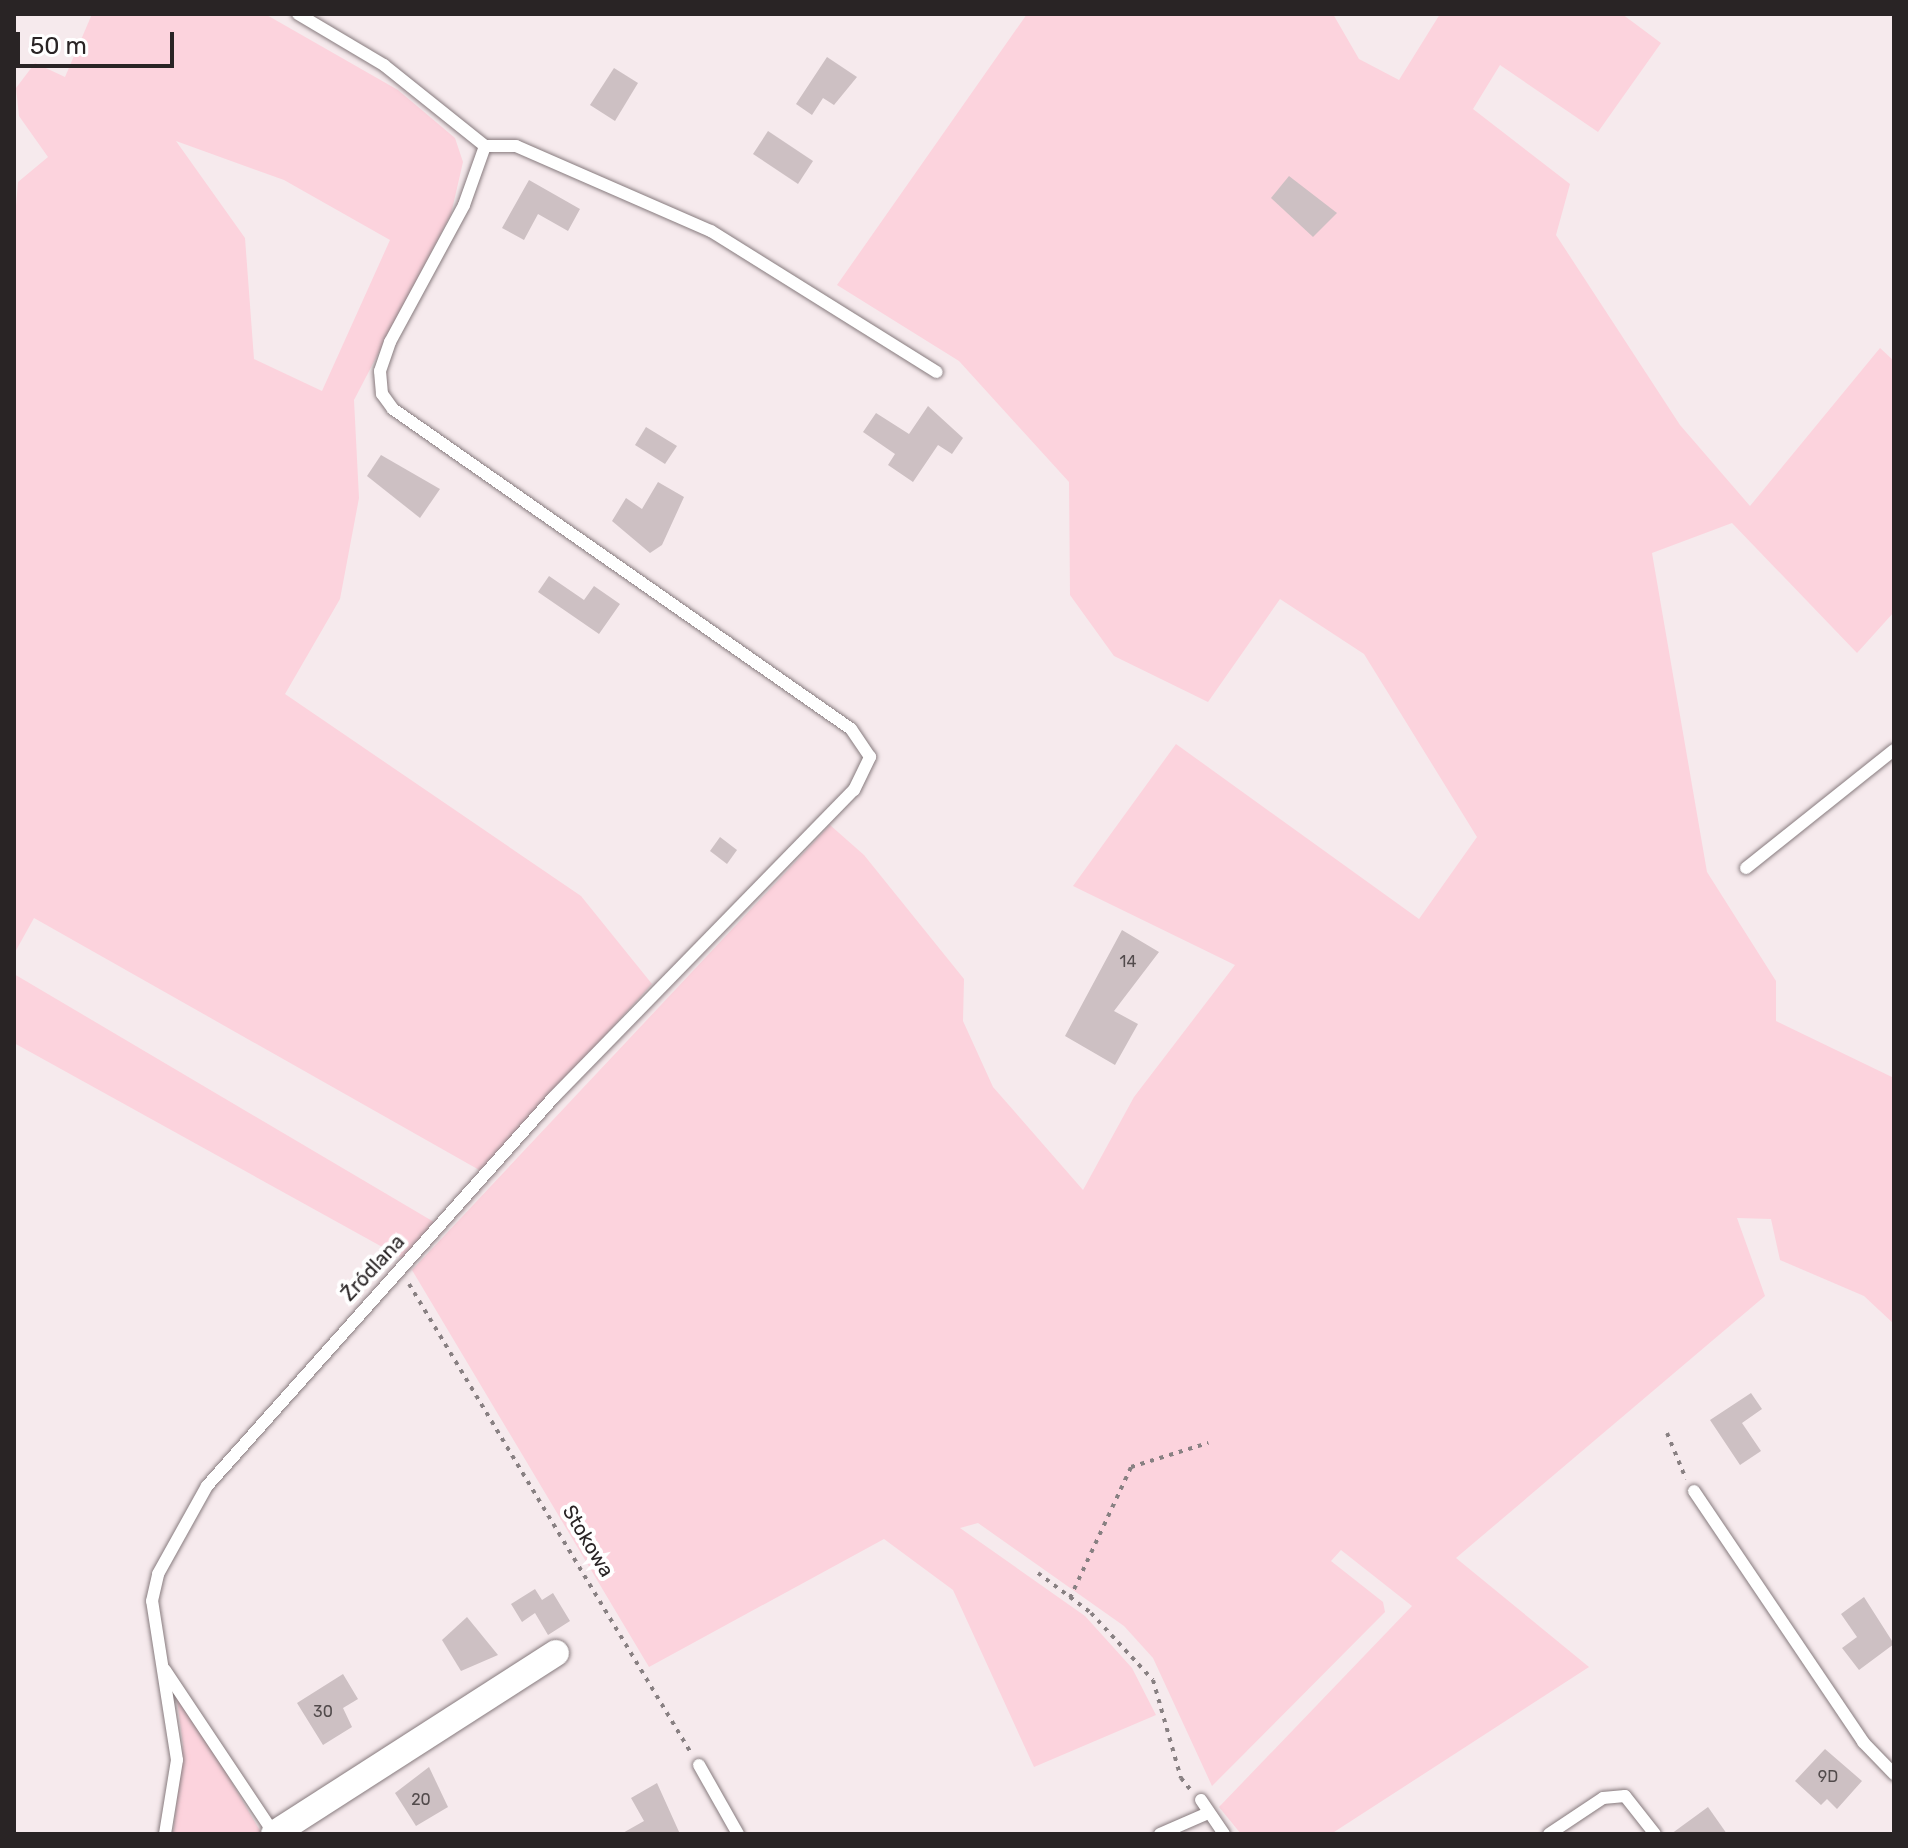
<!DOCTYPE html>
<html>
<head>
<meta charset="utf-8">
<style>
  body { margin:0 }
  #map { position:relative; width:1908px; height:1848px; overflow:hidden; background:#f6eaed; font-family:Rubik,sans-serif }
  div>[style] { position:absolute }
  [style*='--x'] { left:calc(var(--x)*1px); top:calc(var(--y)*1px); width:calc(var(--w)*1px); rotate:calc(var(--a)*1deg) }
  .green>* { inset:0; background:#fcd3dd }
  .building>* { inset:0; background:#cdc0c3 }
  .path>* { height:4px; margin-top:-2px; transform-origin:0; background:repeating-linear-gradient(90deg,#888082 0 4px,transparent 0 10px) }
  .roads { filter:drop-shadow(0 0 2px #877b7e) drop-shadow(0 0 2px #877b7e) }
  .service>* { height:12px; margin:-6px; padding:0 6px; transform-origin:6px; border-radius:6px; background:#fff }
  .minor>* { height:26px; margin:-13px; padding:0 13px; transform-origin:13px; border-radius:13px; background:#fff }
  span { translate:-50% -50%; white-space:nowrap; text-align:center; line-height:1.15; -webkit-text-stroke:8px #fff; paint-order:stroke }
  .number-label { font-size:16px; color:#524b4c }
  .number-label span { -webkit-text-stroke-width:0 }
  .street-label { font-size:20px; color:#292425 }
  .frame { position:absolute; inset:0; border:16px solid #292425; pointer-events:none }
  .scale { position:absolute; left:16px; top:32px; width:158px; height:36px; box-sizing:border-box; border:4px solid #292425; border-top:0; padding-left:10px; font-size:24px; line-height:28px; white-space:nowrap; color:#292425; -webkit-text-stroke:6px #fff; paint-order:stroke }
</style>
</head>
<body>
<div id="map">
  <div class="green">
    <div style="clip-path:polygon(evenodd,92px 14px,265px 14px,398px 90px,455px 138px,463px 162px,451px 214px,354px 400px,359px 498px,340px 599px,285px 694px,581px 896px,652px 984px,481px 1171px,34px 918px,14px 954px,14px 229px,18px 182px,48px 157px,19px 116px,16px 88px,35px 63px,65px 77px,92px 14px,176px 141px,284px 180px,390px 240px,322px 391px,254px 359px,245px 238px,176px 141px)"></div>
    <div style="clip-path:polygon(1027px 14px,1333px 14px,1359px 59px,1399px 80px,1440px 14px,1622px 14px,1661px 43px,1598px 132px,1500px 65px,1473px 109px,1570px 184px,1556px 235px,1680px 425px,1750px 506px,1880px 348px,1894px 361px,1894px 612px,1857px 653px,1732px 523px,1652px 553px,1707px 872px,1776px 981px,1776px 1021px,1894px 1078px,1894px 1324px,1864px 1296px,1780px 1260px,1771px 1219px,1737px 1218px,1765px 1296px,1456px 1558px,1589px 1667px,1331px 1834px,1241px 1834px,1219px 1807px,1412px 1606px,1341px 1550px,1331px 1561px,1383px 1602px,1385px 1612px,1212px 1786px,1153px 1658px,1124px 1626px,978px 1523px,960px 1528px,1085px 1616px,1132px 1668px,1156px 1715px,1034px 1767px,953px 1590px,884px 1539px,649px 1667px,412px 1270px,830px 825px,864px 855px,964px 979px,963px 1021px,993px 1087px,1083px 1190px,1134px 1097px,1235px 965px,1073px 886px,1176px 744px,1419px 919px,1477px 837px,1364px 654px,1280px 599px,1208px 702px,1114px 656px,1070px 595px,1069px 482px,959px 361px,837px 285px)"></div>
    <div style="clip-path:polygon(14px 974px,434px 1222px,404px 1259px,14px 1043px)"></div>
    <div style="clip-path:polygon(176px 1692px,194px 1718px,262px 1834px,173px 1834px,183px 1746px)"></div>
  </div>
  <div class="building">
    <div style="clip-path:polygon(827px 57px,857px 77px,834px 105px,823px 98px,812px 115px,796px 104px)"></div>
    <div style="clip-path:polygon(614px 68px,638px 83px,615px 121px,590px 105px)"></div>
    <div style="clip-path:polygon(768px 131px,813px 161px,798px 184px,753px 154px)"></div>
    <div style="clip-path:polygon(1289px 176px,1337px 213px,1313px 237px,1271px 198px)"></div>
    <div style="clip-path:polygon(529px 180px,580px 209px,568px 231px,538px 214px,524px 240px,502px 228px)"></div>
    <div style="clip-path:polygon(928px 406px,963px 438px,952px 454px,938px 445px,913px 482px,888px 465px,895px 454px,863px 432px,876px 413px,909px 434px)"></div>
    <div style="clip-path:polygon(646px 427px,677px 446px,665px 464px,635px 445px)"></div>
    <div style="clip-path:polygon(381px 455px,440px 489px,420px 518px,367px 476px)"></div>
    <div style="clip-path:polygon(658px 482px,684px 497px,662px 545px,650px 553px,612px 521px,626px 498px,642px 509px)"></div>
    <div style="clip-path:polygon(549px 576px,584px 600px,594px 586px,620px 604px,599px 634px,538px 592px)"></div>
    <div style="clip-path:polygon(720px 837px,737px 850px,727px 864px,710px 851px)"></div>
    <div style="clip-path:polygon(1122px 930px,1159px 952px,1114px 1011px,1138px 1024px,1115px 1065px,1065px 1036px)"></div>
    <div style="clip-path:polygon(1751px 1393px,1762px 1409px,1742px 1423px,1761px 1451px,1740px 1465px,1710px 1420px)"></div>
    <div style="clip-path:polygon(535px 1589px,542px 1600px,553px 1593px,570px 1621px,548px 1635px,535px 1613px,522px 1622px,511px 1604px)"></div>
    <div style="clip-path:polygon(1864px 1597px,1894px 1644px,1859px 1670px,1842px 1648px,1857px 1637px,1841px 1614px)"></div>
    <div style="clip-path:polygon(467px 1617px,498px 1655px,461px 1671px,442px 1640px)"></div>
    <div style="clip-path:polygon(343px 1674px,358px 1699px,343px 1708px,352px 1727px,323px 1745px,297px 1703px)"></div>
    <div style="clip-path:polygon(1825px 1749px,1862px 1781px,1837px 1809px,1827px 1799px,1821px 1805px,1795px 1781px)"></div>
    <div style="clip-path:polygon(429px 1767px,448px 1807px,416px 1826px,395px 1793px)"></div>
    <div style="clip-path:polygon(657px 1783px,680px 1834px,621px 1834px,644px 1821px,631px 1798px)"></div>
    <div style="clip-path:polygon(1708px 1807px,1727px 1834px,1671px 1834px)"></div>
  </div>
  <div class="path">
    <div style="--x:409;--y:1284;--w:547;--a:58.98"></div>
    <div style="--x:1667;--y:1433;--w:50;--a:67.6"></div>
    <div style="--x:1038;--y:1573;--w:66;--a:37"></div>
    <div style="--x:1091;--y:1613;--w:91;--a:47.2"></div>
    <div style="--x:1153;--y:1680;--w:102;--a:74.1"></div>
    <div style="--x:1181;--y:1778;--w:14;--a:51"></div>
    <div style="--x:1070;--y:1598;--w:145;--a:-65"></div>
    <div style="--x:1131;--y:1467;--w:81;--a:-17.3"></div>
  </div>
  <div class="roads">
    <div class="service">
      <div style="--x:485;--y:146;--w:31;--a:0"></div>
      <div style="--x:516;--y:146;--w:213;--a:23.6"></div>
      <div style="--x:711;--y:231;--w:266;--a:32"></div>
      <div style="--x:1746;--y:868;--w:189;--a:-38.6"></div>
      <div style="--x:1694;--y:1491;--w:303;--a:56"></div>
      <div style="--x:1863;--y:1742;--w:45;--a:45.9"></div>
      <div style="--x:165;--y:1670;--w:195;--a:56.3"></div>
      <div style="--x:699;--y:1765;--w:79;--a:60.5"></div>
      <div style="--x:1201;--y:1800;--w:41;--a:55.9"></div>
      <div style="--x:165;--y:1834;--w:75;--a:-80.8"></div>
      <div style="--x:177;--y:1760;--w:161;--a:-98.9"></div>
      <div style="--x:152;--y:1601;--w:28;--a:-77"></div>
      <div style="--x:158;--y:1574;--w:101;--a:-60.9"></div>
      <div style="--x:207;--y:1486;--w:521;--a:-48.27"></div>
      <div style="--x:554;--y:1097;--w:429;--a:-45.7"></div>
      <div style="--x:854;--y:790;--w:37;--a:-64"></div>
      <div style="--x:870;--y:757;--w:34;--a:-124"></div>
      <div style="--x:851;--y:729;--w:559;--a:-145.06"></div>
      <div style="--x:393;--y:409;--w:19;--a:-126"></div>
      <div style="--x:382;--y:394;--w:23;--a:-95"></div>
      <div style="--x:380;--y:371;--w:31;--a:-71"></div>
      <div style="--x:390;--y:342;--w:156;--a:-61.6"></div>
      <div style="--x:464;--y:205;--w:63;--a:-70.4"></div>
      <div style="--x:485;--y:146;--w:129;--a:-141.3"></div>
      <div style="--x:384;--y:65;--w:100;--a:-149.3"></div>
      <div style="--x:1160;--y:1834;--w:52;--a:-23.6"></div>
      <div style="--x:1549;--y:1834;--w:65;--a:-33.7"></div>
      <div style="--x:1603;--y:1798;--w:22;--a:-5"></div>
      <div style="--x:1625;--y:1796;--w:48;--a:51.7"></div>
    </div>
    <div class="minor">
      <div style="--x:274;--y:1834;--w:335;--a:-32.7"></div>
    </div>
  </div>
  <div class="number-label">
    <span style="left:1128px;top:962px">14</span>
    <span style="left:323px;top:1712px">30</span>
    <span style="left:1828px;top:1777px">9D</span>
    <span style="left:421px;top:1800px">20</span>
  </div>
  <div class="street-label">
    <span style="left:373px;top:1268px;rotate:-47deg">Źródlana</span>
    <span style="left:588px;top:1541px;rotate:59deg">Stokowa</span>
  </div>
  <div class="frame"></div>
  <div class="scale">50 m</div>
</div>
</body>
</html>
